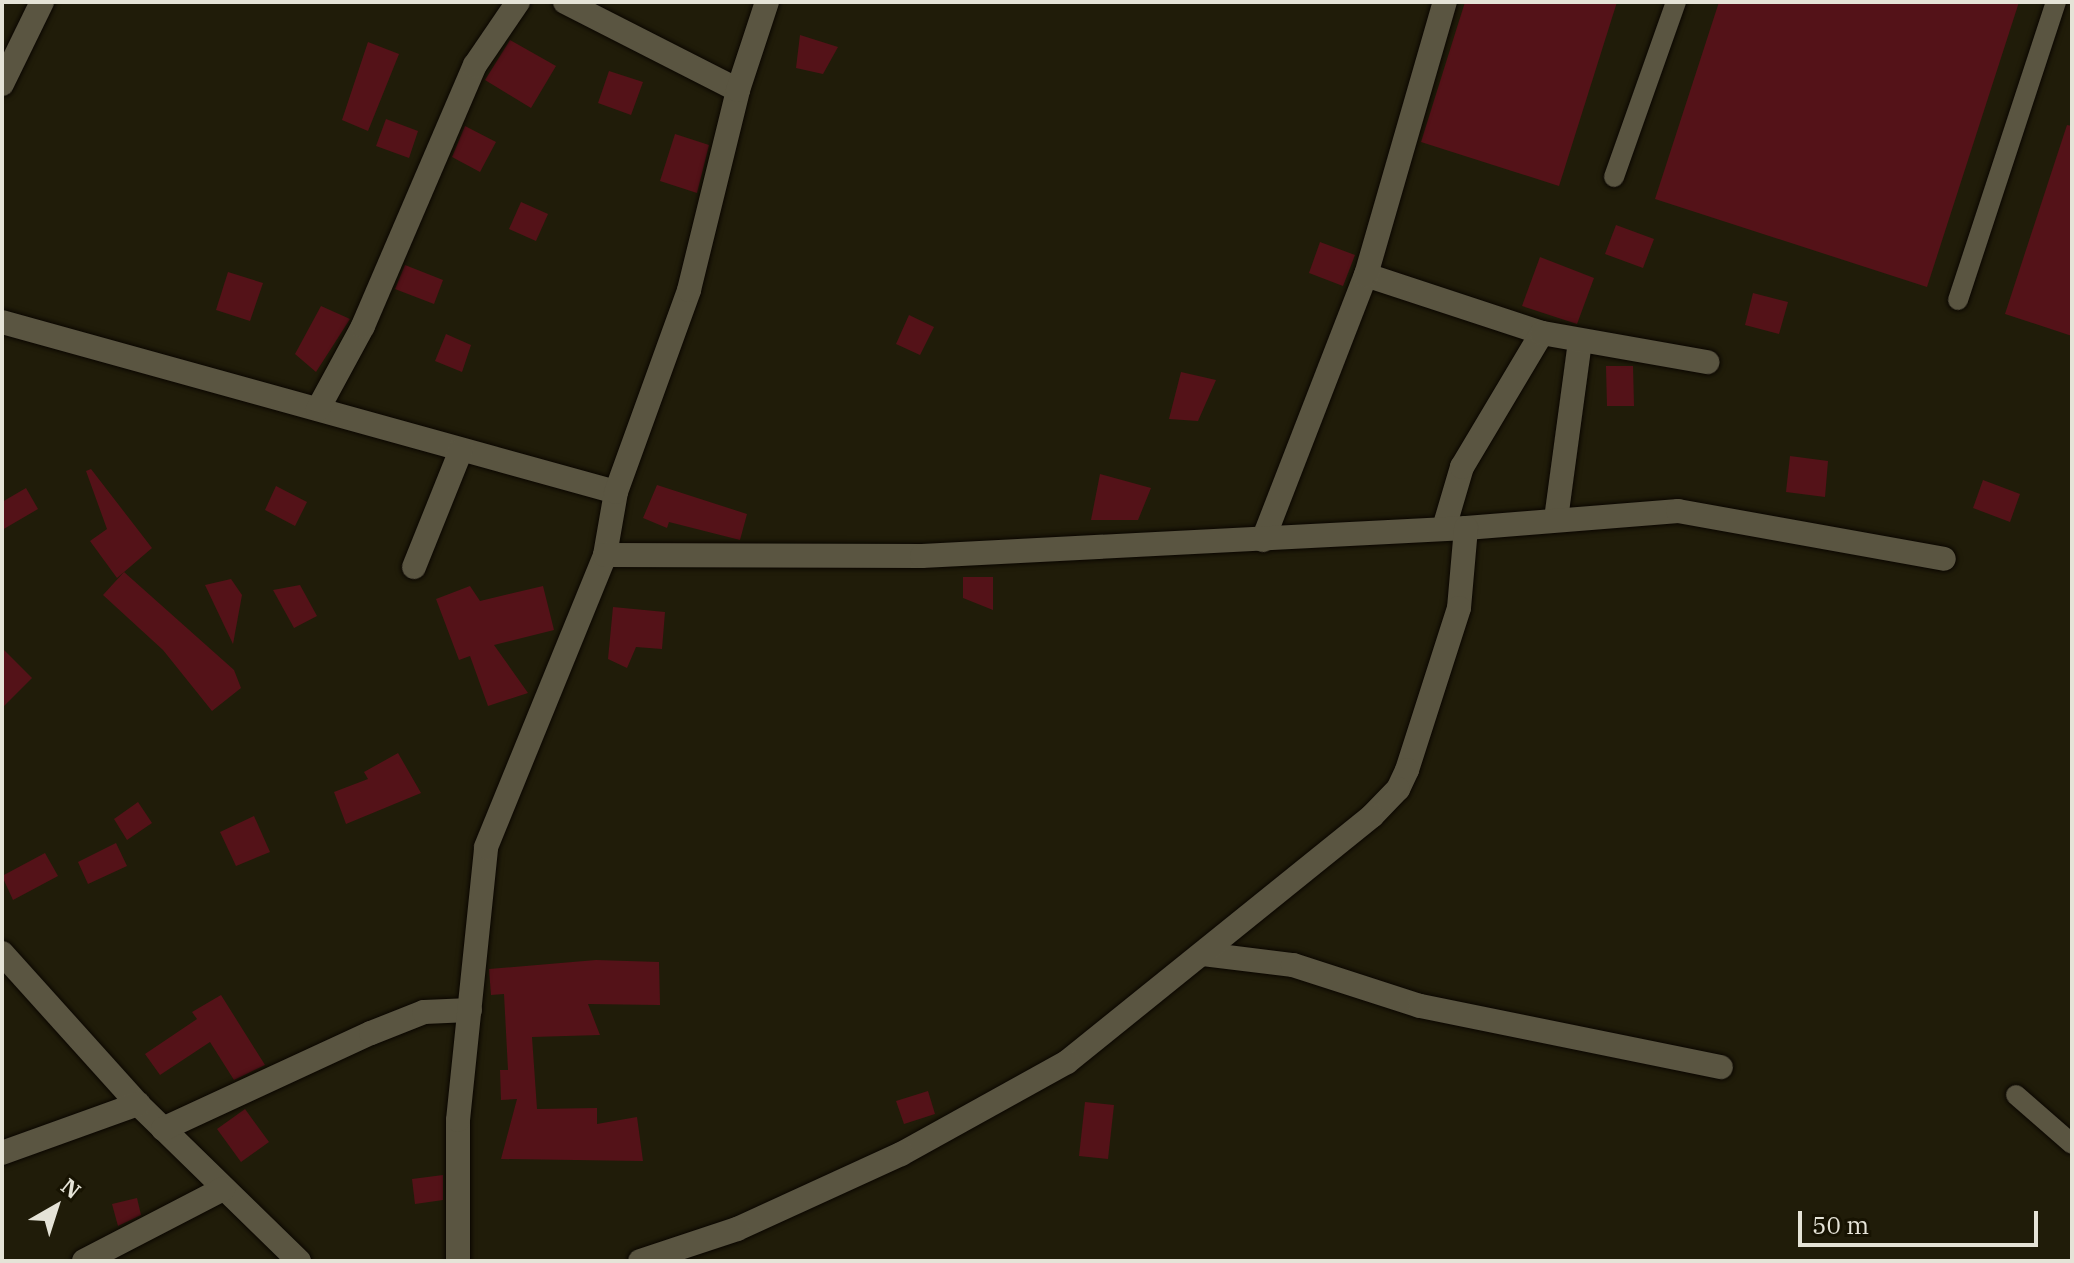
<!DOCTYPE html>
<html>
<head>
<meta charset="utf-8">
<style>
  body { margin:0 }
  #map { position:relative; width:2074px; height:1263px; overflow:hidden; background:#201c09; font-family:"IBM Plex Serif",serif }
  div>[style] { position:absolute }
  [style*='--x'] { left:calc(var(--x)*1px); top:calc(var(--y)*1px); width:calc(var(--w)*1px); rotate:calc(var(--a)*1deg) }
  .building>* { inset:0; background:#541218 }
  .roads { filter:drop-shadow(0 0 2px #0a0600) drop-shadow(0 0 2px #0a0600) }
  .lane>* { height:20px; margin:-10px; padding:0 10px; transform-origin:10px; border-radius:10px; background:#5a5541 }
  .street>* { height:24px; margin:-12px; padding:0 12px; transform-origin:12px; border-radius:12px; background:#5a5541 }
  span { translate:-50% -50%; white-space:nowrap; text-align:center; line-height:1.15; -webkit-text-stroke:6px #171302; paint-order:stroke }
  .frame { position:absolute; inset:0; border:4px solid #e5e3d7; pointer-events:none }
  .north { position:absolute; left:16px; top:1167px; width:80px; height:80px; -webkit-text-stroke:6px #171302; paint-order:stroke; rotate:39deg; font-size:22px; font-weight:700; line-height:32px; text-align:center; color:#e5e3d7 }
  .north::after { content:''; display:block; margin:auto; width:28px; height:36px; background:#e5e3d7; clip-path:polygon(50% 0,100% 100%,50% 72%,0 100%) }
  .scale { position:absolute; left:1798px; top:1211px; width:240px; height:36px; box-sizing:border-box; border:4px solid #e5e3d7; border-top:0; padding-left:10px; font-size:24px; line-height:28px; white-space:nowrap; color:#e5e3d7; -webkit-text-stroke:6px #171302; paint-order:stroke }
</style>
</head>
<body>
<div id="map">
  <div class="building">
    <div style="clip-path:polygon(1465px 2px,1617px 2px,1559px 186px,1421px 142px)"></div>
    <div style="clip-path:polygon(1719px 2px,2019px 2px,1927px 287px,1655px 199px)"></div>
    <div style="clip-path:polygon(800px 35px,838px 47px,823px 74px,796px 68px)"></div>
    <div style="clip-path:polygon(510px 40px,556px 66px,531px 108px,485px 80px)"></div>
    <div style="clip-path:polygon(368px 42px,399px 54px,368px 131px,342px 120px)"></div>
    <div style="clip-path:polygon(609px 71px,643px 82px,631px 115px,598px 103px)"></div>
    <div style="clip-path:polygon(386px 119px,418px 131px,409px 158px,376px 146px)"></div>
    <div style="clip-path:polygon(2067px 125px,2072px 126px,2072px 336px,2005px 314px)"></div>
    <div style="clip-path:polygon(465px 126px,496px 142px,480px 172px,452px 157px)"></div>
    <div style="clip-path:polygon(675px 134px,709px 145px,697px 193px,660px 181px)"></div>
    <div style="clip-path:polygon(521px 202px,548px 214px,536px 241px,509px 229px)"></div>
    <div style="clip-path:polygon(1616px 225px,1654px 239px,1643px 268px,1605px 254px)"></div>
    <div style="clip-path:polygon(1320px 242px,1355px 255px,1343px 286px,1309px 273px)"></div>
    <div style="clip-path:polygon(1540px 257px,1594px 278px,1577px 324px,1522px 306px)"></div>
    <div style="clip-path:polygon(405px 265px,443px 280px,434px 304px,395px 289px)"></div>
    <div style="clip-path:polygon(228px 272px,263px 283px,250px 321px,216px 310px)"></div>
    <div style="clip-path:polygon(1753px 293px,1788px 302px,1779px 334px,1745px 325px)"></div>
    <div style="clip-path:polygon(321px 306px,350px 319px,316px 372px,295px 354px)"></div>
    <div style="clip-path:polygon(909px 315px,934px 327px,920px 355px,896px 344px)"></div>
    <div style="clip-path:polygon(446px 334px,471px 345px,462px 372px,435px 361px)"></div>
    <div style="clip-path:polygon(1606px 366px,1633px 366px,1634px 406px,1607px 406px)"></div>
    <div style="clip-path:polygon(1181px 372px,1216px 380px,1198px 421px,1169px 419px)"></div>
    <div style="clip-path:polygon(1790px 456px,1828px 461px,1825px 497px,1786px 492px)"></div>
    <div style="clip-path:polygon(91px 469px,152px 548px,117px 578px,90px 541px,107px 529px,86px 471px)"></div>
    <div style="clip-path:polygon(1100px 474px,1151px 488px,1138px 520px,1091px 520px)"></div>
    <div style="clip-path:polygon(1983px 480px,2020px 494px,2010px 522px,1973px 508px)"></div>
    <div style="clip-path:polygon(657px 485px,747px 514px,740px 540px,669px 522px,667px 528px,643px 518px)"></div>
    <div style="clip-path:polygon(276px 486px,307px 502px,295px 526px,265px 510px)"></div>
    <div style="clip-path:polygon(26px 488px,38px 509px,2px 530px,2px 502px)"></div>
    <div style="clip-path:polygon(124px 572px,234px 670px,241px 688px,212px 711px,163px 650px,103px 595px)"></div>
    <div style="clip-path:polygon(963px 577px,993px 577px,993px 610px,963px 598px)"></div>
    <div style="clip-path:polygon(231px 579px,242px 595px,233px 644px,205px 585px)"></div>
    <div style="clip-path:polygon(300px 585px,317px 616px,294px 628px,273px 590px)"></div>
    <div style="clip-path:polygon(470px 586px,480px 601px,543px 586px,554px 630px,494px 645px,528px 693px,488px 706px,470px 656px,459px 660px,436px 599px)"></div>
    <div style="clip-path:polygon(613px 607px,665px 612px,662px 649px,636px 647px,627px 668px,608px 659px)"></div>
    <div style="clip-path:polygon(2px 648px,32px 678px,2px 708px)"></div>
    <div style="clip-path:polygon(398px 753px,421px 793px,346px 824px,334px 792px,368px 779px,364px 772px)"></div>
    <div style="clip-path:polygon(138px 802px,152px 823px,127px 840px,114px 819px)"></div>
    <div style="clip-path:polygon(254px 816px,270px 852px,236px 866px,220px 832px)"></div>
    <div style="clip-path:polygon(116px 843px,127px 866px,88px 884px,78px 862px)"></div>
    <div style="clip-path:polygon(45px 853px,58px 876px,13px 900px,2px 876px)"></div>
    <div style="clip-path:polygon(596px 960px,659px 962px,660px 1005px,588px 1004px,600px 1035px,532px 1037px,537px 1109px,597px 1108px,597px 1124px,637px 1117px,643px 1161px,501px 1159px,517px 1099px,501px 1100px,500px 1070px,508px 1070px,504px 994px,491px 995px,489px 969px)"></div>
    <div style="clip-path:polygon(221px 995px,265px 1065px,234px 1080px,210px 1042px,160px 1075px,145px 1054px,197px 1019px,192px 1012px)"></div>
    <div style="clip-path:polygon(928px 1091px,935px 1114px,904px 1124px,896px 1101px)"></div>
    <div style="clip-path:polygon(1085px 1102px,1114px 1105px,1108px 1159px,1079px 1156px)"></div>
    <div style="clip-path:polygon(245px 1109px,269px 1142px,241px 1162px,217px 1129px)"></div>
    <div style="clip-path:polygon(443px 1175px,443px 1200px,415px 1204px,412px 1179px)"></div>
    <div style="clip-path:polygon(137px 1198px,141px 1215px,118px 1226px,112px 1204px)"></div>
  </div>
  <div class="roads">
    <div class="lane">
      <div style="--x:1614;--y:177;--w:186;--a:-70.5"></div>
      <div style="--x:1958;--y:300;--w:314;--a:-71.8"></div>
      <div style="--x:2016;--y:1095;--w:74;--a:41.2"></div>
    </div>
    <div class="street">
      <div style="--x:565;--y:2;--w:194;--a:27"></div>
      <div style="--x:2;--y:84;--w:91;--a:-64"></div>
      <div style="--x:1366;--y:275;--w:185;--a:18.2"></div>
      <div style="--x:2;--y:322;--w:637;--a:15.48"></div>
      <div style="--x:318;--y:409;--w:94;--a:-61.5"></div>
      <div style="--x:363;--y:326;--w:284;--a:-66.8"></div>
      <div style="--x:475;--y:65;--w:76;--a:-55.7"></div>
      <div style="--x:1556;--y:519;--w:179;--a:-82.3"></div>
      <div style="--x:1444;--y:528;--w:64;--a:-73.6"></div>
      <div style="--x:1462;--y:467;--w:156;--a:-59.2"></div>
      <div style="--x:1542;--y:333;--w:168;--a:10"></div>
      <div style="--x:1466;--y:528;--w:213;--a:-4.6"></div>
      <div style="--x:1678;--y:511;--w:270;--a:10.2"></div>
      <div style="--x:1263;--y:540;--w:284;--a:-68.8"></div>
      <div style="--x:1366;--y:275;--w:284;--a:-73.9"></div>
      <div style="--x:605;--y:555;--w:64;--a:-80.1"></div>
      <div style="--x:616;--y:492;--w:215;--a:-70.1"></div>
      <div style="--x:689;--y:290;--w:206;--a:-76.2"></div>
      <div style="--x:738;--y:90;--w:93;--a:-71.8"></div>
      <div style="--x:414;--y:567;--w:126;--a:-68.1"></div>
      <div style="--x:2;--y:953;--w:203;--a:48"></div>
      <div style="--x:138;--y:1104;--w:225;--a:44.3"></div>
      <div style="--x:1203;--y:954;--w:91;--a:7"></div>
      <div style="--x:1293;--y:965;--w:133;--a:17.9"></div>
      <div style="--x:1420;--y:1006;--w:307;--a:11.5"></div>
      <div style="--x:163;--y:1129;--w:229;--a:-24.8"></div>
      <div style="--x:371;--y:1033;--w:57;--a:-21.6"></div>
      <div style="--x:424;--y:1012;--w:46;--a:-2.5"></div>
      <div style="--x:2;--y:1153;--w:145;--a:-19.8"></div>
      <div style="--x:84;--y:1261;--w:157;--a:-27.4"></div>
      <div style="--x:458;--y:1261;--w:141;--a:-90"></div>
      <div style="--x:458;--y:1120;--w:274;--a:-84.1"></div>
      <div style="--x:486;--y:847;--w:315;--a:-67.8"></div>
      <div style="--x:605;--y:555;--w:317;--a:0.2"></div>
      <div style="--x:922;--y:556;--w:545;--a:-2.95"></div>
      <div style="--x:1466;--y:528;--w:80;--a:95"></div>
      <div style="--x:1459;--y:608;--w:170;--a:107.8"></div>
      <div style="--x:1407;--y:770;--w:21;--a:115"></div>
      <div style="--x:1398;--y:789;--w:37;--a:134"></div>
      <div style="--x:1372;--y:816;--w:392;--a:141.1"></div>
      <div style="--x:1067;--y:1062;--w:190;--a:151"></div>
      <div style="--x:901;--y:1154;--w:180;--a:155.4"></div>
      <div style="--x:737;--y:1229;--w:102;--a:161.7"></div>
    </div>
  </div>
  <div class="frame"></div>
  <div class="north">N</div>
  <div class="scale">50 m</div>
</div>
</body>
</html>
